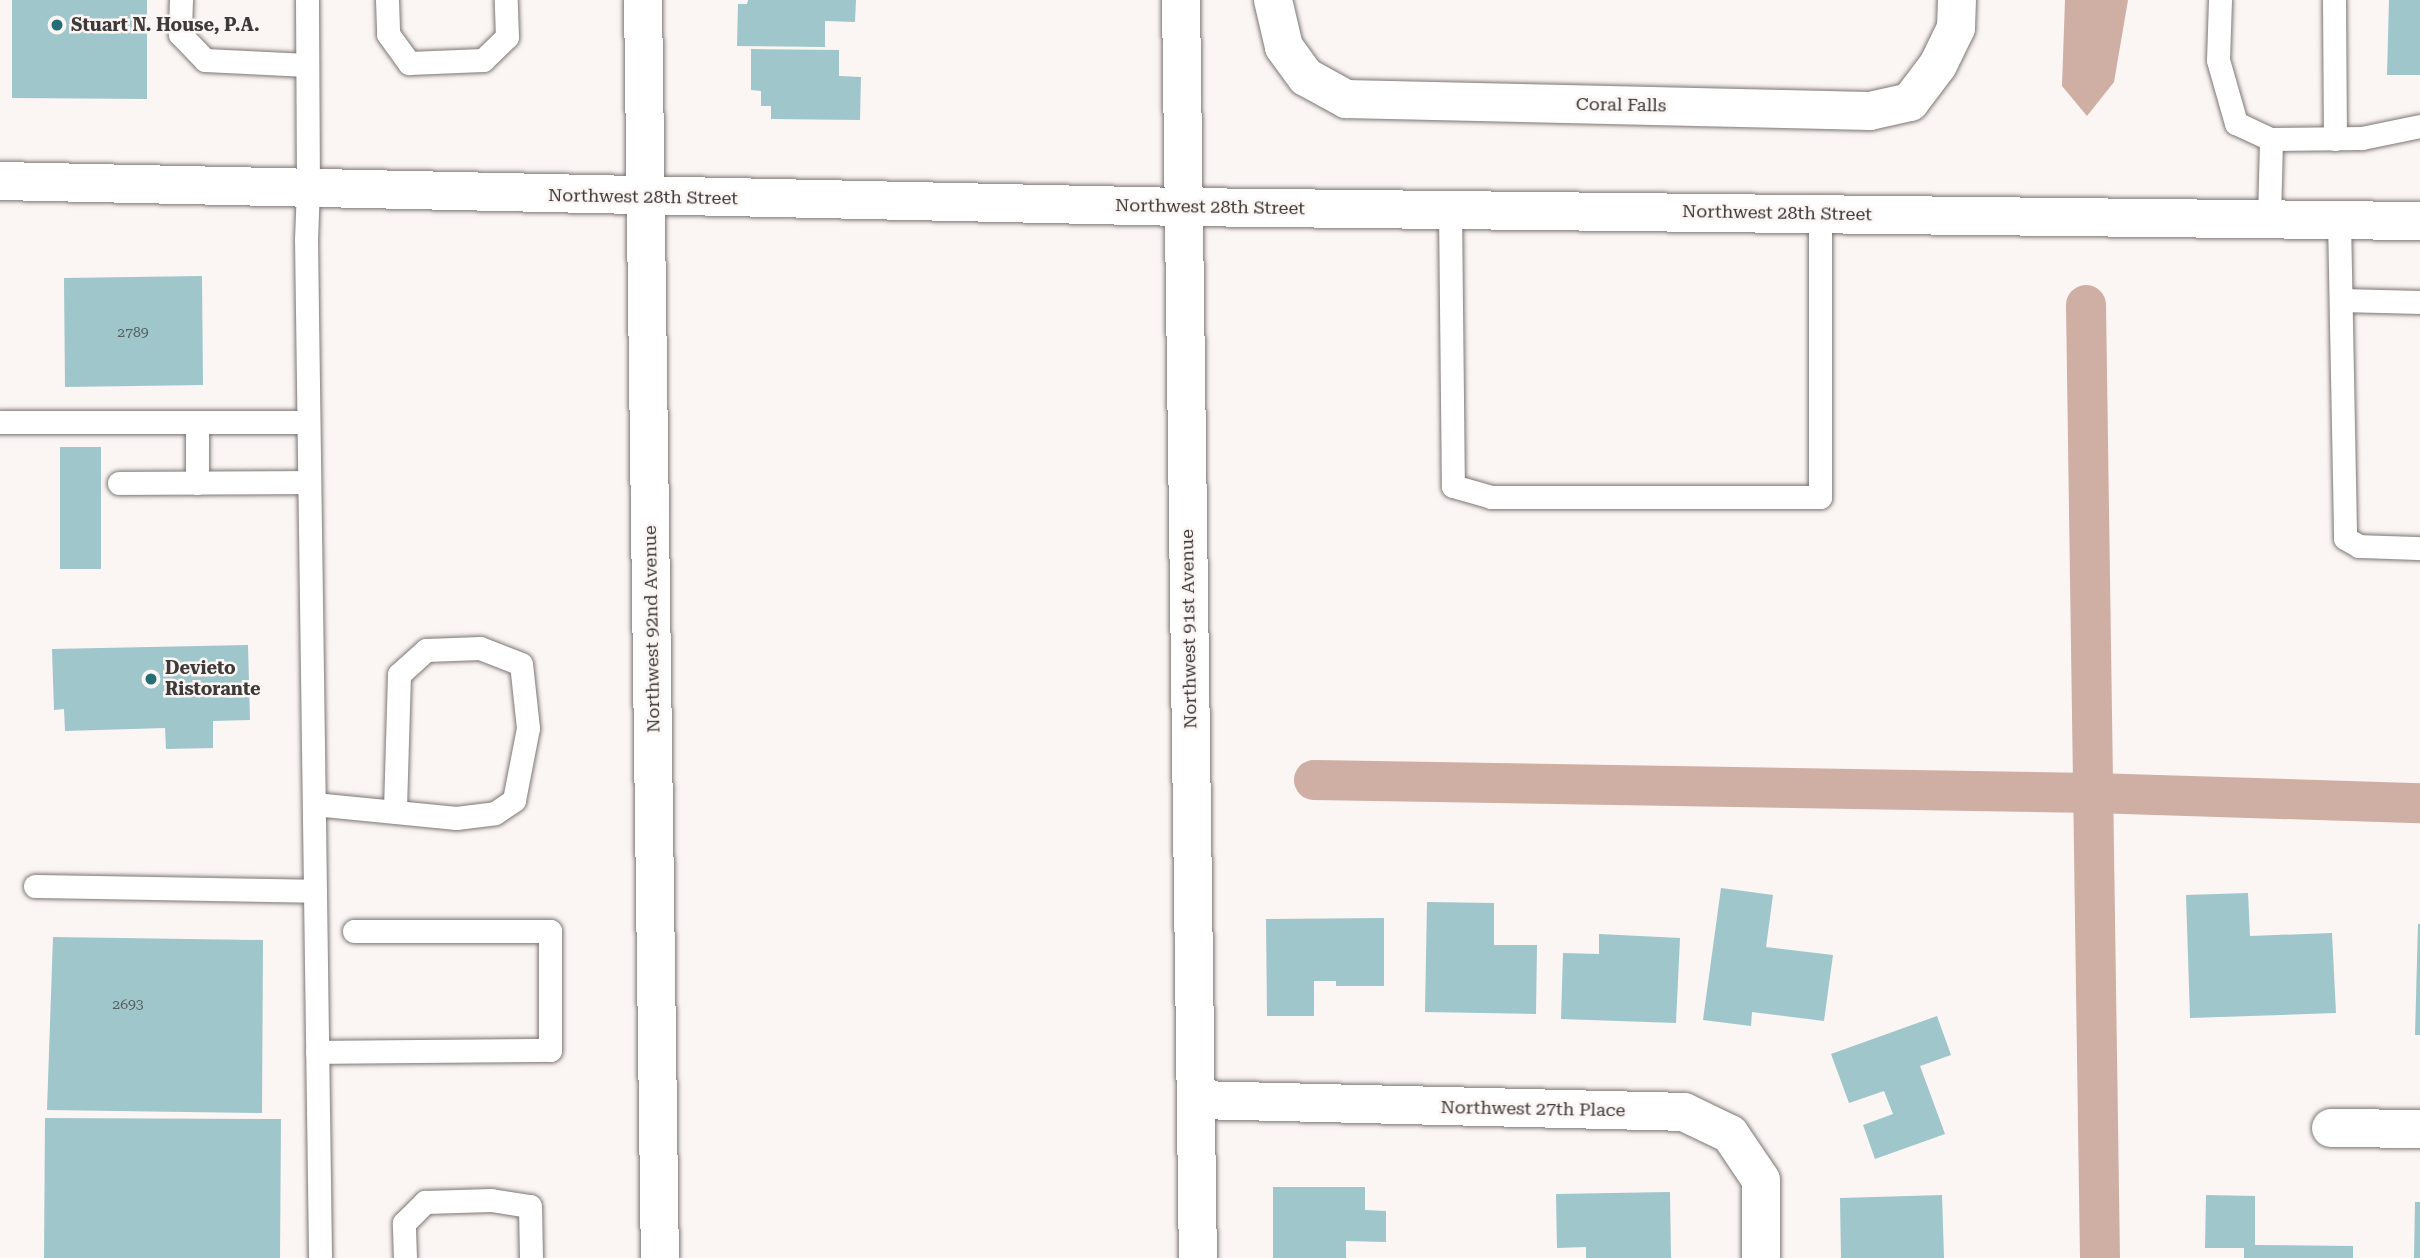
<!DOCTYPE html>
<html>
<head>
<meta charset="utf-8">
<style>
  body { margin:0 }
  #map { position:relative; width:2420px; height:1258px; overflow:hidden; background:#fbf5f3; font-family:"Roboto Serif",serif }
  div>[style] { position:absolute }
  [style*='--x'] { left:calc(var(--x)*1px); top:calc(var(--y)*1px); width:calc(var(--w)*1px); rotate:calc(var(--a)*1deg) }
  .water>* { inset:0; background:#cfaea4 }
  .canal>* { height:40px; margin:-20px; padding:0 20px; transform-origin:20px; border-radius:20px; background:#cfaea4 }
  .building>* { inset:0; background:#9fc6ca }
  .roads { filter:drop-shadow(0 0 2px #7c7674) drop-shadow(0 0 2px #7c7674) }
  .lane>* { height:23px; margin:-11.5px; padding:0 11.5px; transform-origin:11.5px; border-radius:11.5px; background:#fff }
  .street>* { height:38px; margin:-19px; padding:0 19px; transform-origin:19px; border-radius:19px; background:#fff }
  .dots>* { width:19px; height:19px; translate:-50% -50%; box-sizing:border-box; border:4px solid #fbf5f3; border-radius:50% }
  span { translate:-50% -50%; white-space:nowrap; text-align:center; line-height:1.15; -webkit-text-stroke:5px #fbf5f3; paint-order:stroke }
  .number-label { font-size:14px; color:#565d5d }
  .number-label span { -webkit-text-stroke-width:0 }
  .poi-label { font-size:18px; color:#3d3a39; font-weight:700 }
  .left { translate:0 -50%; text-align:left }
  .street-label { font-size:18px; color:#3d3a39 }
</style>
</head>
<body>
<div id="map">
  <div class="water">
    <div style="clip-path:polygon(2065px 0,2128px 0,2114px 82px,2087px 116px,2062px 86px)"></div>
  </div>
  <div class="canal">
    <div style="--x:2086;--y:305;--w:953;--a:89.16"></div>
    <div style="--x:1314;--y:780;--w:779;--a:0.96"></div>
    <div style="--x:2093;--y:793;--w:327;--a:1.8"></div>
  </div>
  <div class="building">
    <div style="clip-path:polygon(12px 0,147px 0,147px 99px,12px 98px)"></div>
    <div style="clip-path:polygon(748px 0,856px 0,855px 22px,825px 21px,825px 47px,737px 46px,738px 4px,747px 4px)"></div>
    <div style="clip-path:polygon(2389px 0,2420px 0,2420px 75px,2387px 75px)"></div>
    <div style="clip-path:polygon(751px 49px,839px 50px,839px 76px,861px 77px,860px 120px,771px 119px,771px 106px,761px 106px,761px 91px,751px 90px)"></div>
    <div style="clip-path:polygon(202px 276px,203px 385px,65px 387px,64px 278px)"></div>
    <div style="clip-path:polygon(60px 447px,101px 447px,101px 569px,60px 569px)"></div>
    <div style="clip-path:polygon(248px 645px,250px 720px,213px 721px,213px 748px,166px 749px,165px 728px,65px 731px,64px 709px,54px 710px,52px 649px)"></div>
    <div style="clip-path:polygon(1721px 888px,1773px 895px,1766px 947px,1833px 955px,1824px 1021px,1752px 1012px,1751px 1026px,1703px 1020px)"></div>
    <div style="clip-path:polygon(2248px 893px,2250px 936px,2332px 933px,2336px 1013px,2190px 1018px,2186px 895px)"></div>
    <div style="clip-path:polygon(1427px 902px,1494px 903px,1494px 945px,1537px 945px,1536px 1014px,1425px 1012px)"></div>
    <div style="clip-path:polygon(1384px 918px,1384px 986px,1336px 986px,1336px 981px,1314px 981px,1314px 1016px,1267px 1016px,1266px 919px)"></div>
    <div style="clip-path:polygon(2418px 924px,2420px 924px,2420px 1035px,2415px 1035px)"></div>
    <div style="clip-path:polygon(1599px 934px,1680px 938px,1676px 1023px,1561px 1019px,1563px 953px,1599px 954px)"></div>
    <div style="clip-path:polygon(53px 937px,263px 940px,262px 1113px,47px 1110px)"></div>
    <div style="clip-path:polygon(1937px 1016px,1951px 1055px,1920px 1066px,1945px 1134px,1875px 1159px,1863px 1125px,1893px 1114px,1884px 1091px,1849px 1103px,1831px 1054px)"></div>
    <div style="clip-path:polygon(45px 1118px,281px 1119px,280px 1258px,44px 1258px)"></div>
    <div style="clip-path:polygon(1273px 1187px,1365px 1187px,1365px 1210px,1386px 1211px,1386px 1242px,1346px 1241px,1346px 1258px,1273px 1258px)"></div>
    <div style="clip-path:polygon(1670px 1192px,1671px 1258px,1586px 1258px,1586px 1247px,1557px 1248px,1556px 1194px)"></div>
    <div style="clip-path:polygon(1942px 1195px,1944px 1258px,1841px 1258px,1840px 1198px)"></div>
    <div style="clip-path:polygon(2206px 1195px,2255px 1196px,2255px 1245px,2353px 1246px,2353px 1258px,2244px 1258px,2244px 1248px,2205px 1248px)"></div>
    <div style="clip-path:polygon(2415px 1202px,2420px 1202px,2420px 1258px,2414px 1258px)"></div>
  </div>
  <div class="roads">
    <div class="lane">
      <div style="--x:181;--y:0;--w:34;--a:92"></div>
      <div style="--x:180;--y:34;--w:36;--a:46"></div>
      <div style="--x:205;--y:60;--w:102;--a:2.8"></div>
      <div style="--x:307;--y:0;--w:188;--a:89.7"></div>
      <div style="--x:308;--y:188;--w:51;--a:92.2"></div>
      <div style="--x:306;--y:239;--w:1019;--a:89.21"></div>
      <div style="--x:387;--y:0;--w:34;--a:88"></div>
      <div style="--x:388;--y:34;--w:36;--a:54"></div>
      <div style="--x:409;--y:63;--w:74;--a:-2.3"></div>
      <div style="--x:483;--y:60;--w:33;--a:-44"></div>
      <div style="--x:507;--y:37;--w:37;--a:-92"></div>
      <div style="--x:2220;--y:0;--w:60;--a:91.9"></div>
      <div style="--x:2218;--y:60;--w:66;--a:74.1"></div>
      <div style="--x:2236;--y:123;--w:38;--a:25"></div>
      <div style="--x:2334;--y:0;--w:139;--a:89.6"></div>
      <div style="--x:1450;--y:209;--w:277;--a:89.4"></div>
      <div style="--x:1453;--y:486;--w:40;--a:16"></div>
      <div style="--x:1491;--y:497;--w:329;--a:0"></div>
      <div style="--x:1820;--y:497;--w:284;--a:-90"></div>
      <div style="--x:2269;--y:218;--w:79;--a:-88.5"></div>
      <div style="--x:2271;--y:139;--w:91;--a:-0.6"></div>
      <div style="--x:2362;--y:138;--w:59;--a:-11.7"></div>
      <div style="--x:2339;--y:219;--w:319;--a:88.9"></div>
      <div style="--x:2345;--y:538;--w:16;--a:30"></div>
      <div style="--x:2359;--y:546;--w:61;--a:1.9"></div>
      <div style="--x:2341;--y:300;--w:79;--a:1.5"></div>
      <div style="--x:0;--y:422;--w:308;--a:0"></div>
      <div style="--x:197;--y:422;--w:61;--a:90"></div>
      <div style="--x:119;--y:483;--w:190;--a:-0.3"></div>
      <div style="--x:314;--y:804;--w:143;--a:5.6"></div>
      <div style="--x:456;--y:818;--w:39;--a:-7"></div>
      <div style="--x:495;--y:813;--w:23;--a:-34"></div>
      <div style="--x:514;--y:800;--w:73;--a:-79"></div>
      <div style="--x:528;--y:728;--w:64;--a:-96.2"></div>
      <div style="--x:521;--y:664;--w:44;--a:-158.7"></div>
      <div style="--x:480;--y:648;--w:54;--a:177.9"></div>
      <div style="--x:426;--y:650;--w:36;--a:138"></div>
      <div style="--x:399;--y:674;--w:138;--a:91.7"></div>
      <div style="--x:35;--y:886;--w:280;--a:1"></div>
      <div style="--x:317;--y:1052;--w:233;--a:-0.5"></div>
      <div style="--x:550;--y:1050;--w:119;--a:-90"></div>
      <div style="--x:550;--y:931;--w:196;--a:180"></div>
      <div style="--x:405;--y:1258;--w:35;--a:-92"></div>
      <div style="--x:404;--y:1223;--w:30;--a:-45"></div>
      <div style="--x:425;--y:1202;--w:66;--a:-1.7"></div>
      <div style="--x:491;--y:1200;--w:39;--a:9"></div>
      <div style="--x:530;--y:1206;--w:52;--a:88.9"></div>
    </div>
    <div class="street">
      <div style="--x:643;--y:0;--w:1258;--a:89.23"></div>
      <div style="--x:1181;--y:0;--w:1258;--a:89.23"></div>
      <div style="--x:1273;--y:0;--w:48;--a:76.8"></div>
      <div style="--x:1284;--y:47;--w:37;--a:54"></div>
      <div style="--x:1306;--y:77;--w:46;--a:28.8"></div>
      <div style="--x:1346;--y:99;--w:524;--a:1.31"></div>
      <div style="--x:1870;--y:111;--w:41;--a:-12.7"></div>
      <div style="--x:1910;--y:102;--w:46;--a:-52.9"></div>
      <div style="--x:1938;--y:65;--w:41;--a:-64.1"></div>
      <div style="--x:1956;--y:28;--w:28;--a:-88"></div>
      <div style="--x:0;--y:181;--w:1182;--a:1.26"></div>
      <div style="--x:1182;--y:207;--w:1238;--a:0.65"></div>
      <div style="--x:1197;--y:1100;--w:487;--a:1.4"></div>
      <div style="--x:1684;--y:1112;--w:51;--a:25.6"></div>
      <div style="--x:1730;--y:1134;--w:55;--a:56"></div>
      <div style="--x:1761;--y:1180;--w:78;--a:90"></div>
      <div style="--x:2331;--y:1128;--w:89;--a:0.6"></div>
    </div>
  </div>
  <div class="dots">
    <div style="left:57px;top:25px;background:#246e75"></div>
    <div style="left:151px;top:679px;background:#246e75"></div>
  </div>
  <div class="number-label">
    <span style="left:133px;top:332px">2789</span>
    <span style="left:128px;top:1004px">2693</span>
  </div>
  <div class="poi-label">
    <span class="left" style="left:71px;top:25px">Stuart N. House, P.A.</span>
    <span class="left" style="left:165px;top:679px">Devieto<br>Ristorante</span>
  </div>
  <div class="street-label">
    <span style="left:1621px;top:105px;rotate:1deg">Coral Falls</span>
    <span style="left:643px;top:197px;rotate:1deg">Northwest 28th Street</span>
    <span style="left:1210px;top:207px;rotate:1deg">Northwest 28th Street</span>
    <span style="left:1777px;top:213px;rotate:1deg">Northwest 28th Street</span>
    <span style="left:652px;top:629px;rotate:-91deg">Northwest 92nd Avenue</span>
    <span style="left:1189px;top:629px;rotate:-91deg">Northwest 91st Avenue</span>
    <span style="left:1533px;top:1109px;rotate:1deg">Northwest 27th Place</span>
  </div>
</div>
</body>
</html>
